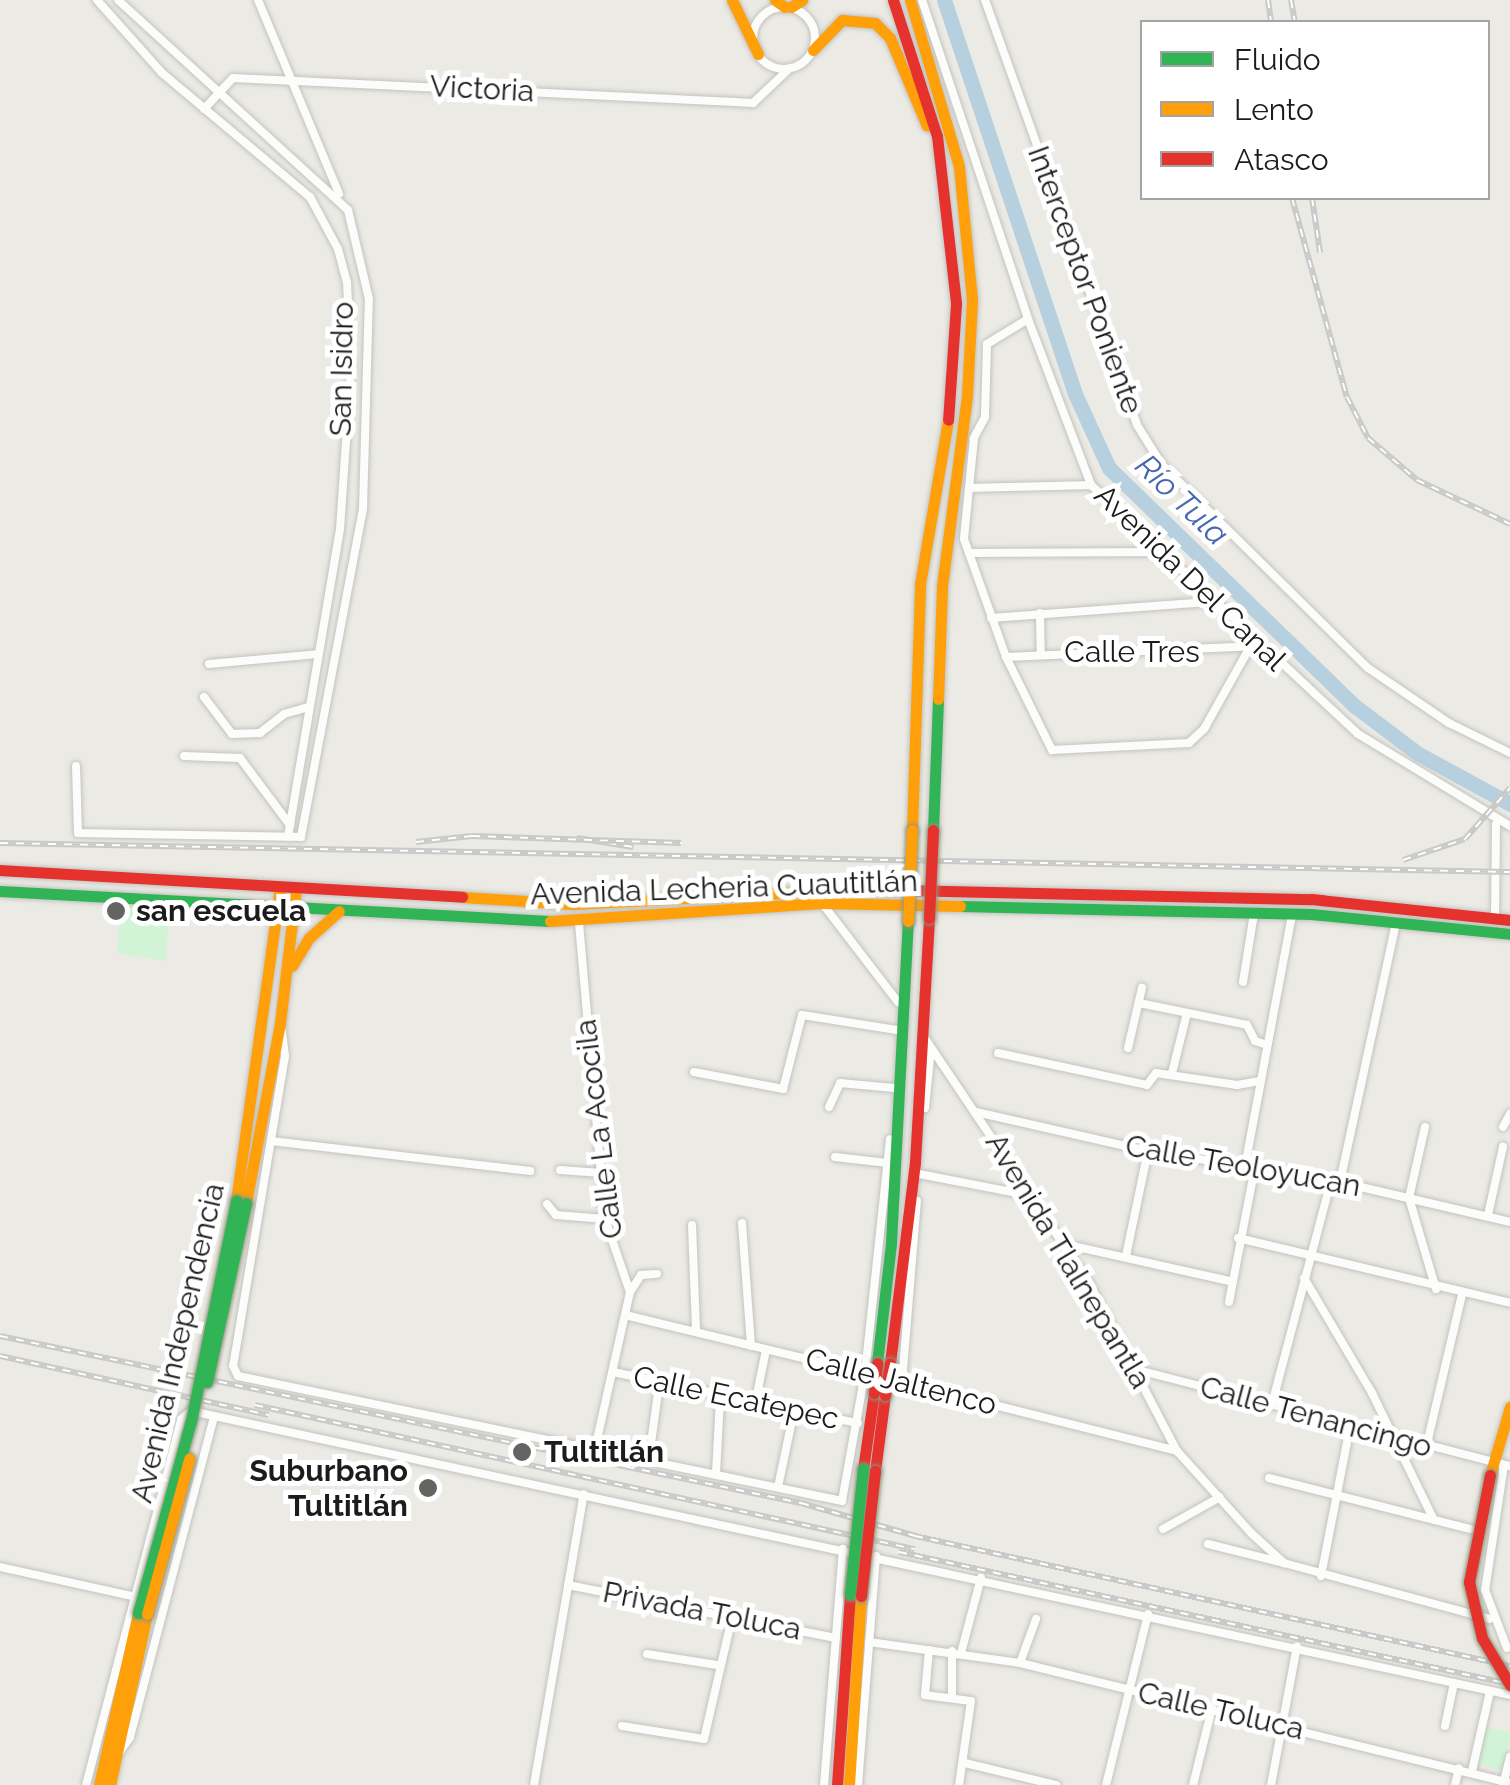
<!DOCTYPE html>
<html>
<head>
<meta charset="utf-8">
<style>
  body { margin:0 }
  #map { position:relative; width:1510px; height:1785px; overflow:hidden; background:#ebeae4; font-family:Raleway,sans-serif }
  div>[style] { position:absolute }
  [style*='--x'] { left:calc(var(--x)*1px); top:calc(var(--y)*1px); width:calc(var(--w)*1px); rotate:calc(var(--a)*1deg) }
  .park>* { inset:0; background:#d1f4d6 }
  .river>* { height:15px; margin:-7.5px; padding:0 7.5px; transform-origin:7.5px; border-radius:7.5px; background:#b6d0e0 }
  .roads { filter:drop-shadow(0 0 2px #c3c3c0) drop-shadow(0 0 2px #c3c3c0) }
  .street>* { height:8px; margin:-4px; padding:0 4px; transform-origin:4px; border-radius:4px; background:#fcfcfb }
  .street>.ring { margin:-4px; padding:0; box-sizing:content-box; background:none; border:8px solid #fcfcfb; border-radius:50% }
  .fast>* { height:11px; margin:-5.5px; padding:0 5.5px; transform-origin:5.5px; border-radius:5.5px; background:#30b455 }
  .slow>* { height:11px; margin:-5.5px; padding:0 5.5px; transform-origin:5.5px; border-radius:5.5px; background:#ff9f0a }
  .jam>* { height:11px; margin:-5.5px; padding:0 5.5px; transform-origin:5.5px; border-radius:5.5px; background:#e5322d }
  .rail>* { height:6px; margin-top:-3px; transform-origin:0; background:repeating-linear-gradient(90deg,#fff 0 8px,#c9c9c8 0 16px); box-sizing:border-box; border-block:2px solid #c9c9c8 }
  .bridges { filter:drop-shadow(0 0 2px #8f957c) drop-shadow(0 0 2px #8f957c) }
  .fast-bridge>* { height:11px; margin:-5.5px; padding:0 5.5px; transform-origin:5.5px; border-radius:5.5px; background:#30b455 }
  .slow-bridge>* { height:11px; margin:-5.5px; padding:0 5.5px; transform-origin:5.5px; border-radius:5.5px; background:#ff9f0a }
  .jam-bridge>* { height:11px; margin:-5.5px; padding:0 5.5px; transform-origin:5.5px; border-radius:5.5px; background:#e5322d }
  .dots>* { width:28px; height:28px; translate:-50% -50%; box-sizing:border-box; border:5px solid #fff; border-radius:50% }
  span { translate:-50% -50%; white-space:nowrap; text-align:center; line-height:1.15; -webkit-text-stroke:10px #fff; paint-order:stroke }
  .street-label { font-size:30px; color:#1c1c1c }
  .poi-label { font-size:30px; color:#1c1c1c; font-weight:700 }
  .left { translate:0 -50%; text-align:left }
  .right { translate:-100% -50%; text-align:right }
  .water-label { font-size:32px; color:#4568b0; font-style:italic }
  .legend { position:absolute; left:1140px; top:20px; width:350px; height:180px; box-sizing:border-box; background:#fff; border:2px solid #a4a4a4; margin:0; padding:12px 18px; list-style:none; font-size:30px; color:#1c1c1c }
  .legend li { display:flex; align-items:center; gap:20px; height:50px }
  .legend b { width:50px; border:2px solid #a4a4a4 }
</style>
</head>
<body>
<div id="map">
  <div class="park">
    <div style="clip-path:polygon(121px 907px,169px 907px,166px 961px,117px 953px)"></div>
    <div style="clip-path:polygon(1484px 1727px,1510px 1732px,1505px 1773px,1477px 1762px)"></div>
  </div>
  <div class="river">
    <div style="--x:944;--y:0;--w:417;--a:71.6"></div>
    <div style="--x:1076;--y:396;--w:79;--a:65.4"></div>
    <div style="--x:1109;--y:468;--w:344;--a:44.1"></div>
    <div style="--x:1356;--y:707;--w:76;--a:37"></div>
    <div style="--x:1417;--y:753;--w:106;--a:28.7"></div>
  </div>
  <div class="roads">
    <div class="street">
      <div style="--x:97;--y:0;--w:98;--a:48.3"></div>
      <div style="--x:162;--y:73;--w:193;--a:40"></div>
      <div style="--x:310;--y:197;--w:59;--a:61.7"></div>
      <div style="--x:338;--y:249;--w:34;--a:75"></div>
      <div style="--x:347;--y:282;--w:86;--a:87.3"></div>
      <div style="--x:351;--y:368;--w:161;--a:93.9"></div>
      <div style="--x:340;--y:529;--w:312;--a:99.6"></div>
      <div style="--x:258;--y:0;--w:210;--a:67.3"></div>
      <div style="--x:922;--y:0;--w:336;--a:71.6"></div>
      <div style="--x:1028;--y:319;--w:178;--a:69.2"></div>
      <div style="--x:1091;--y:485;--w:365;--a:43"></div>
      <div style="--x:1358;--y:734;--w:178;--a:31.2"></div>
      <div style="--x:985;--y:0;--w:451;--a:70.3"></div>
      <div style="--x:1137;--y:425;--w:47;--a:58"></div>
      <div style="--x:1162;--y:465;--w:289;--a:44.6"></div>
      <div style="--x:1368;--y:668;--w:98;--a:34.2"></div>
      <div style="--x:1449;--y:723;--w:68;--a:26.2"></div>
      <div class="ring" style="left:753px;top:7px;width:54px;height:54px"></div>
      <div style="--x:204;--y:109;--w:42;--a:-46.9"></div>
      <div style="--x:233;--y:78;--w:521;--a:2.75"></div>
      <div style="--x:753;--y:103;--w:51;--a:-43.4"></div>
      <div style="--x:1028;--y:319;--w:48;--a:148.6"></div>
      <div style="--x:987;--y:344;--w:73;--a:91.6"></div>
      <div style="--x:985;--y:417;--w:24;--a:118"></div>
      <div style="--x:974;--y:438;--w:101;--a:95.7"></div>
      <div style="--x:964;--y:539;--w:125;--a:70.4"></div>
      <div style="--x:1006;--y:657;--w:104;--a:63.7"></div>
      <div style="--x:1052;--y:750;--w:137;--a:-2.9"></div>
      <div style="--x:1189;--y:743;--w:21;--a:-43"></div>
      <div style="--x:1204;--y:729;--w:94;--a:-60.7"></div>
      <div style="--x:969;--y:488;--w:122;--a:-1.4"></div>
      <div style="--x:969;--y:553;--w:193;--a:-0.3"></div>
      <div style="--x:1040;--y:613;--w:39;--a:89"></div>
      <div style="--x:991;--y:618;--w:221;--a:-4.2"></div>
      <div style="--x:1006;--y:657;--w:247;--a:-2.5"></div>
      <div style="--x:209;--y:664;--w:109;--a:-5.2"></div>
      <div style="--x:204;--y:697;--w:46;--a:52.9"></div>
      <div style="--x:232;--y:734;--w:28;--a:-2"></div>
      <div style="--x:260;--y:733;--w:31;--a:-38"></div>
      <div style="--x:284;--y:714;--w:26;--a:-16"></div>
      <div style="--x:184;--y:756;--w:56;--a:2"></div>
      <div style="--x:240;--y:758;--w:84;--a:53.3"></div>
      <div style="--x:76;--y:766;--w:67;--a:88.3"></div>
      <div style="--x:78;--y:833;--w:223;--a:1"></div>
      <div style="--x:301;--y:837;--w:334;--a:-79.3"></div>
      <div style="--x:363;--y:509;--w:210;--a:-88.4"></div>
      <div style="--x:369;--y:299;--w:91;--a:-103.3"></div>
      <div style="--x:348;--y:210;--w:311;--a:-137.6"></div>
      <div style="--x:822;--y:903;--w:125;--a:52.5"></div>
      <div style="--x:1495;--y:919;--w:95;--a:-89.4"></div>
      <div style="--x:579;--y:923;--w:297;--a:85"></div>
      <div style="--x:605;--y:1219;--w:77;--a:71.1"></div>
      <div style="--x:630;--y:1292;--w:161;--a:102.6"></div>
      <div style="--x:1243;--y:982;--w:70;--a:-80.9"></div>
      <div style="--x:1139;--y:1003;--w:110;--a:11.5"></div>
      <div style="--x:1247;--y:1025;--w:18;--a:63"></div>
      <div style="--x:1255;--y:1041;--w:13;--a:18"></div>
      <div style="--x:282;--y:1032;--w:24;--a:83"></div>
      <div style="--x:285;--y:1056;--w:314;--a:99.5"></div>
      <div style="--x:233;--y:1366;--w:11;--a:63"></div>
      <div style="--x:238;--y:1376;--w:617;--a:11.69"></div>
      <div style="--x:842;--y:1501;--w:130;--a:-79.8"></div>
      <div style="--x:865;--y:1373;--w:235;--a:-83.9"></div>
      <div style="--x:926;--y:1040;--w:293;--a:56.1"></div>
      <div style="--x:1089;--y:1283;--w:190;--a:62.4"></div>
      <div style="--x:1177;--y:1451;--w:110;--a:47.9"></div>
      <div style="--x:1251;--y:1533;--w:45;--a:42.3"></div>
      <div style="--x:1284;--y:1563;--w:213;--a:15.2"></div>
      <div style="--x:1128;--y:1048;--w:62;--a:-76.9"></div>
      <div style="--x:998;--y:1053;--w:152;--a:12.1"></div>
      <div style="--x:1147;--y:1085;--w:15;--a:-53"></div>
      <div style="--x:1156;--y:1073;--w:82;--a:8.4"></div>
      <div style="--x:1237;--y:1085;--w:23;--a:-10"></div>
      <div style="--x:694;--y:1072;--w:91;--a:10.8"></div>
      <div style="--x:783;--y:1089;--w:76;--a:-75.6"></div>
      <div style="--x:802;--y:1015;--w:96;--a:9"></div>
      <div style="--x:1172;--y:1073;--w:62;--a:-76"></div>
      <div style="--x:829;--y:1107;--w:26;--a:-65"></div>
      <div style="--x:840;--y:1083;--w:54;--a:5.3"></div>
      <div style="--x:925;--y:1108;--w:60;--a:-84.3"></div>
      <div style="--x:976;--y:1112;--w:176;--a:12.8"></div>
      <div style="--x:1148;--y:1151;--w:185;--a:9"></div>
      <div style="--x:1331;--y:1180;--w:184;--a:13.2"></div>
      <div style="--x:1425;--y:1127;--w:73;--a:102.7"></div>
      <div style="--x:1409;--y:1198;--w:95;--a:73.5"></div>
      <div style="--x:1503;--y:1127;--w:15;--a:-62"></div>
      <div style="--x:271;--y:1141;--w:261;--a:6.6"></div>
      <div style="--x:835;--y:1157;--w:53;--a:6.5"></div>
      <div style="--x:1245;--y:1166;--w:256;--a:-79.4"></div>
      <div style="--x:560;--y:1170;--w:41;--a:4.2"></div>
      <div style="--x:919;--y:1174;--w:115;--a:11"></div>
      <div style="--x:1340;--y:1182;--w:266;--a:-77.8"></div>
      <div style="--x:547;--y:1204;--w:14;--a:51"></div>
      <div style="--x:556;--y:1215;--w:49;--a:4.7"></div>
      <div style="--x:1488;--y:1215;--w:70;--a:-77.6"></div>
      <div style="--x:742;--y:1223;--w:123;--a:85.8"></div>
      <div style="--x:692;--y:1225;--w:106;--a:87.8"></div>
      <div style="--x:1238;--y:1238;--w:280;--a:13.4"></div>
      <div style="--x:1064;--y:1244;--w:169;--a:12.6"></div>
      <div style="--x:1126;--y:1256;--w:107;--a:-78.2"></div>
      <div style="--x:1304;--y:1278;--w:134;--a:59.4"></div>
      <div style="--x:1372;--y:1393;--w:141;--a:64"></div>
      <div style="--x:630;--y:1292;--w:20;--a:-57"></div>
      <div style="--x:641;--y:1275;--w:16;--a:-4"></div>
      <div style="--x:1229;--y:1302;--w:137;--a:-79.1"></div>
      <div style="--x:625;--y:1315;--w:251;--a:13.6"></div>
      <div style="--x:1138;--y:1370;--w:384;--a:14.5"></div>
      <div style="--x:613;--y:1372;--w:250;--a:11.8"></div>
      <div style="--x:887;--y:1378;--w:299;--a:14.1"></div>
      <div style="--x:902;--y:1382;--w:182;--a:-85.3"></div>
      <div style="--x:755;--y:1404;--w:55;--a:-78.5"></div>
      <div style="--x:1272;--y:1404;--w:232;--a:-75.2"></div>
      <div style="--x:1426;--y:1448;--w:157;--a:-76.8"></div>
      <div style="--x:649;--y:1458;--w:74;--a:-82.2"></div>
      <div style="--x:1504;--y:1465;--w:126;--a:98.6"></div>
      <div style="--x:1485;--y:1590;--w:62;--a:69.2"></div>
      <div style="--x:716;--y:1473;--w:74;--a:-86.9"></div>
      <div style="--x:1269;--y:1478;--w:208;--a:14.2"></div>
      <div style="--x:778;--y:1487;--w:78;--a:-78.1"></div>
      <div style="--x:1163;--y:1529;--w:65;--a:-29.3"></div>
      <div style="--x:1208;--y:1544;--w:78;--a:14"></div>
      <div style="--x:0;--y:1567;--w:135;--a:12.4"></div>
      <div style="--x:1321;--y:1576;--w:152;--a:-79"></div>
      <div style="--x:568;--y:1585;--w:273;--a:11.2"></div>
      <div style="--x:869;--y:1642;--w:152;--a:7.9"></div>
      <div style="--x:1020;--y:1663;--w:504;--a:13.76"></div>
      <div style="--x:929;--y:1650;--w:45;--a:95.1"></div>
      <div style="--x:925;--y:1695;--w:46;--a:7.4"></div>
      <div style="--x:971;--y:1701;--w:85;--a:98.1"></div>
      <div style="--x:961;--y:1653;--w:78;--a:-75.1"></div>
      <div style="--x:647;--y:1654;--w:71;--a:8.9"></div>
      <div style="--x:1020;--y:1663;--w:47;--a:-70"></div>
      <div style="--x:952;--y:1696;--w:45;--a:-90"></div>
      <div style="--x:622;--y:1726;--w:83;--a:9"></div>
      <div style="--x:704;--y:1739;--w:124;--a:-77"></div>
      <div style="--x:1445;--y:1726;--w:44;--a:-78.2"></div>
      <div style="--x:119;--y:1753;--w:19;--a:-55"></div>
      <div style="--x:130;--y:1737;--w:331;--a:-75.3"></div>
      <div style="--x:965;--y:1763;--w:94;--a:13.6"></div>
      <div style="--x:1472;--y:1771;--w:82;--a:-77.3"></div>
      <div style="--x:86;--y:1785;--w:378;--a:-75.4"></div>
      <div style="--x:181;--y:1419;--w:13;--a:-39"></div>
      <div style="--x:191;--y:1411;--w:1349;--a:12.15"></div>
      <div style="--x:534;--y:1785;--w:295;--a:-80.3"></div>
      <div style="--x:824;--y:1785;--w:237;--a:-85.4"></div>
      <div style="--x:858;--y:1785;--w:230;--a:-85.5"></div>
      <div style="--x:1106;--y:1785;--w:176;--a:-76.2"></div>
      <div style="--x:1193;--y:1785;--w:79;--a:-76.1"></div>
      <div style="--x:1271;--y:1785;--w:141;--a:-79.4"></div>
      <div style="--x:1455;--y:1785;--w:17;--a:-77"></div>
      <div style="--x:1503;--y:1785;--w:29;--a:-76"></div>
    </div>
    <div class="fast">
      <div style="--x:933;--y:830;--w:131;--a:-87.8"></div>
      <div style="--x:0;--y:891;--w:551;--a:3.12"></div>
      <div style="--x:960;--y:906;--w:351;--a:1.3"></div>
      <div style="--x:1311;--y:914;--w:200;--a:5.7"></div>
      <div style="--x:877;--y:1363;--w:121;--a:-83.3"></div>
      <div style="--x:891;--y:1243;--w:322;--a:-87"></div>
    </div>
    <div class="slow">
      <div style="--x:732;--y:0;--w:60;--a:64.3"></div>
      <div style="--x:775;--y:0;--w:12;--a:35"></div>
      <div style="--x:910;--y:0;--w:174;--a:73.6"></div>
      <div style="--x:959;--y:167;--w:134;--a:84.4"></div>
      <div style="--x:972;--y:300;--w:96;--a:93"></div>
      <div style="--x:967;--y:396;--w:193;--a:97.5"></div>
      <div style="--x:942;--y:587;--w:112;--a:92"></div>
      <div style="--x:791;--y:7;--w:13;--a:-32"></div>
      <div style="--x:813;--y:50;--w:42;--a:-46"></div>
      <div style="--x:842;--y:20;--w:33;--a:5"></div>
      <div style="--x:875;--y:23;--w:21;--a:45"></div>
      <div style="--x:890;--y:38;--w:95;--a:67.2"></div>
      <div style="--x:912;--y:830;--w:246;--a:-88.1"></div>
      <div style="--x:920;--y:584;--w:166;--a:-80.3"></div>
      <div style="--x:462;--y:897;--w:110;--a:3.6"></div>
      <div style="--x:572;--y:904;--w:286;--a:-3"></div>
      <div style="--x:550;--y:921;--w:272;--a:-3.8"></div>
      <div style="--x:821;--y:903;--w:139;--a:1.2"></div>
      <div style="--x:292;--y:966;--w:33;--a:-59"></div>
      <div style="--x:309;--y:938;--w:40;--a:-42"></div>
      <div style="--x:236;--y:1201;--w:316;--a:-82"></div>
      <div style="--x:246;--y:1203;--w:183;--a:-79.3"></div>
      <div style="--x:280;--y:1023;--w:135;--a:-83.2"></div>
      <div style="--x:1490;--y:1475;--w:71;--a:-73.6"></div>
      <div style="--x:99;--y:1785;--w:176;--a:-77.2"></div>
      <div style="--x:110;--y:1785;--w:175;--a:-77.8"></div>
      <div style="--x:849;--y:1785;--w:189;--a:-86.4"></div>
    </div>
    <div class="jam">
      <div style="--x:893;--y:0;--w:143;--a:72.1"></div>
      <div style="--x:937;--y:136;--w:169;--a:83.5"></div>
      <div style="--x:956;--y:304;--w:116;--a:93.9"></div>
      <div style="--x:0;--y:870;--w:463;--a:3.3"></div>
      <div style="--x:858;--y:889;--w:453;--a:1.3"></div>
      <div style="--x:1311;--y:899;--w:200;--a:6"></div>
      <div style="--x:890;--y:1363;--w:203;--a:-82.9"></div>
      <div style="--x:915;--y:1162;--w:244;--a:-86.7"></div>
      <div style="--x:863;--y:1469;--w:77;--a:-81.8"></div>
      <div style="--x:875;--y:1471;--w:77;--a:-82.5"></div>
      <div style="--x:837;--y:1785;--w:191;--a:-86.1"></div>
    </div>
  </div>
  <div class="rail">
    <div style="--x:1268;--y:0;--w:22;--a:82"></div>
    <div style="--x:1291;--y:0;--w:22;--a:80"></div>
    <div style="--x:1292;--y:198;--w:206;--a:74.6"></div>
    <div style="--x:1347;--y:397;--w:46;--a:62.9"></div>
    <div style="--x:1368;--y:438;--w:65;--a:40.6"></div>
    <div style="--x:1417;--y:480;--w:103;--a:25.3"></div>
    <div style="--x:1312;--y:198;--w:55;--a:81.6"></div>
    <div style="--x:577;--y:838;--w:57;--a:9.1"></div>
    <div style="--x:416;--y:842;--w:56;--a:-6.1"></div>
    <div style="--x:472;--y:836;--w:209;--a:1.9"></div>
    <div style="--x:0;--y:843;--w:1510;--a:1.1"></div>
    <div style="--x:1403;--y:860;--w:65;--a:-18.7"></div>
    <div style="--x:1465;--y:839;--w:68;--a:-48.6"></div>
    <div style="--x:0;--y:1336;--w:818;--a:11.78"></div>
    <div style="--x:801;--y:1503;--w:119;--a:16.1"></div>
    <div style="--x:915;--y:1536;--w:609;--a:12.32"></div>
    <div style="--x:0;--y:1356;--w:275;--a:12.4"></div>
    <div style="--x:255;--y:1405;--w:675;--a:12.33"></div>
    <div style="--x:899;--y:1552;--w:625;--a:12.19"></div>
  </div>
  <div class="bridges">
    <div class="fast-bridge">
      <div style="--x:207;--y:1382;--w:183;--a:-77.7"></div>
      <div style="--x:850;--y:1594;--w:126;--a:-84.1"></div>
      <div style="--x:138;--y:1613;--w:199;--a:-74.6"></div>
      <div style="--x:191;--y:1421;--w:225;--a:-78.4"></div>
    </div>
    <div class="slow-bridge">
      <div style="--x:908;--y:921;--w:91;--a:-87.5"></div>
      <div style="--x:147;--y:1614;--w:161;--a:-74.8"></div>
    </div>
    <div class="jam-bridge">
      <div style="--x:929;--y:918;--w:88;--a:-87.4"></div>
      <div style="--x:874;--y:1393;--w:30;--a:-84"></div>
      <div style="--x:885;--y:1395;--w:32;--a:-81"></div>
      <div style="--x:1490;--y:1475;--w:109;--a:101.1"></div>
      <div style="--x:1469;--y:1582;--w:57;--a:76.9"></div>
      <div style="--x:1482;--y:1638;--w:55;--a:59.2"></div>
      <div style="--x:861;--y:1596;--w:126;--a:-83.6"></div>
    </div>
  </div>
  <div class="dots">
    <div style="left:116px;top:911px;background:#646462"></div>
    <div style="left:522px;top:1452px;background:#646462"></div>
    <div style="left:428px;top:1488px;background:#646462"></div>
  </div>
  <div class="street-label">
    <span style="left:482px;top:89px;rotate:3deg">Victoria</span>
    <span style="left:1085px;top:280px;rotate:70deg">Interceptor Poniente</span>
    <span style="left:342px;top:369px;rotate:-89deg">San Isidro</span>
    <span style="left:1190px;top:578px;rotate:44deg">Avenida Del Canal</span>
    <span style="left:1132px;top:652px">Calle Tres</span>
    <span style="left:724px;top:888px;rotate:-2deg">Avenida Lecheria Cuautitlán</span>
    <span style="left:599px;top:1129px;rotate:-97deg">Calle La Acocila</span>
    <span style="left:1243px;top:1166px;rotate:10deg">Calle Teoloyucan</span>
    <span style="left:1068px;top:1261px;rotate:59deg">Avenida Tlalnepantla</span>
    <span style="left:178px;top:1343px;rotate:-77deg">Avenida Independencia</span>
    <span style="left:901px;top:1382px;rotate:14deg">Calle Jaltenco</span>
    <span style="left:736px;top:1398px;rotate:12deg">Calle Ecatepec</span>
    <span style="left:1316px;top:1417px;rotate:15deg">Calle Tenancingo</span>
    <span style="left:702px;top:1611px;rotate:11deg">Privada Toluca</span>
    <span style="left:1221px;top:1711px;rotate:13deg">Calle Toluca</span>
  </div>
  <div class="poi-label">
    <span class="left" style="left:136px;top:911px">san escuela</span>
    <span class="left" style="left:544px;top:1452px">Tultitlán</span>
    <span class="right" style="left:408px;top:1488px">Suburbano<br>Tultitlán</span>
  </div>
  <div class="water-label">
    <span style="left:1182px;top:500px;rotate:44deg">Río Tula</span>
  </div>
  <ul class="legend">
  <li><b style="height:12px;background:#30b455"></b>Fluido</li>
  <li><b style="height:12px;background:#ff9f0a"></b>Lento</li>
  <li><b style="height:12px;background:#e5322d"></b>Atasco</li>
  </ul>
</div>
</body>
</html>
